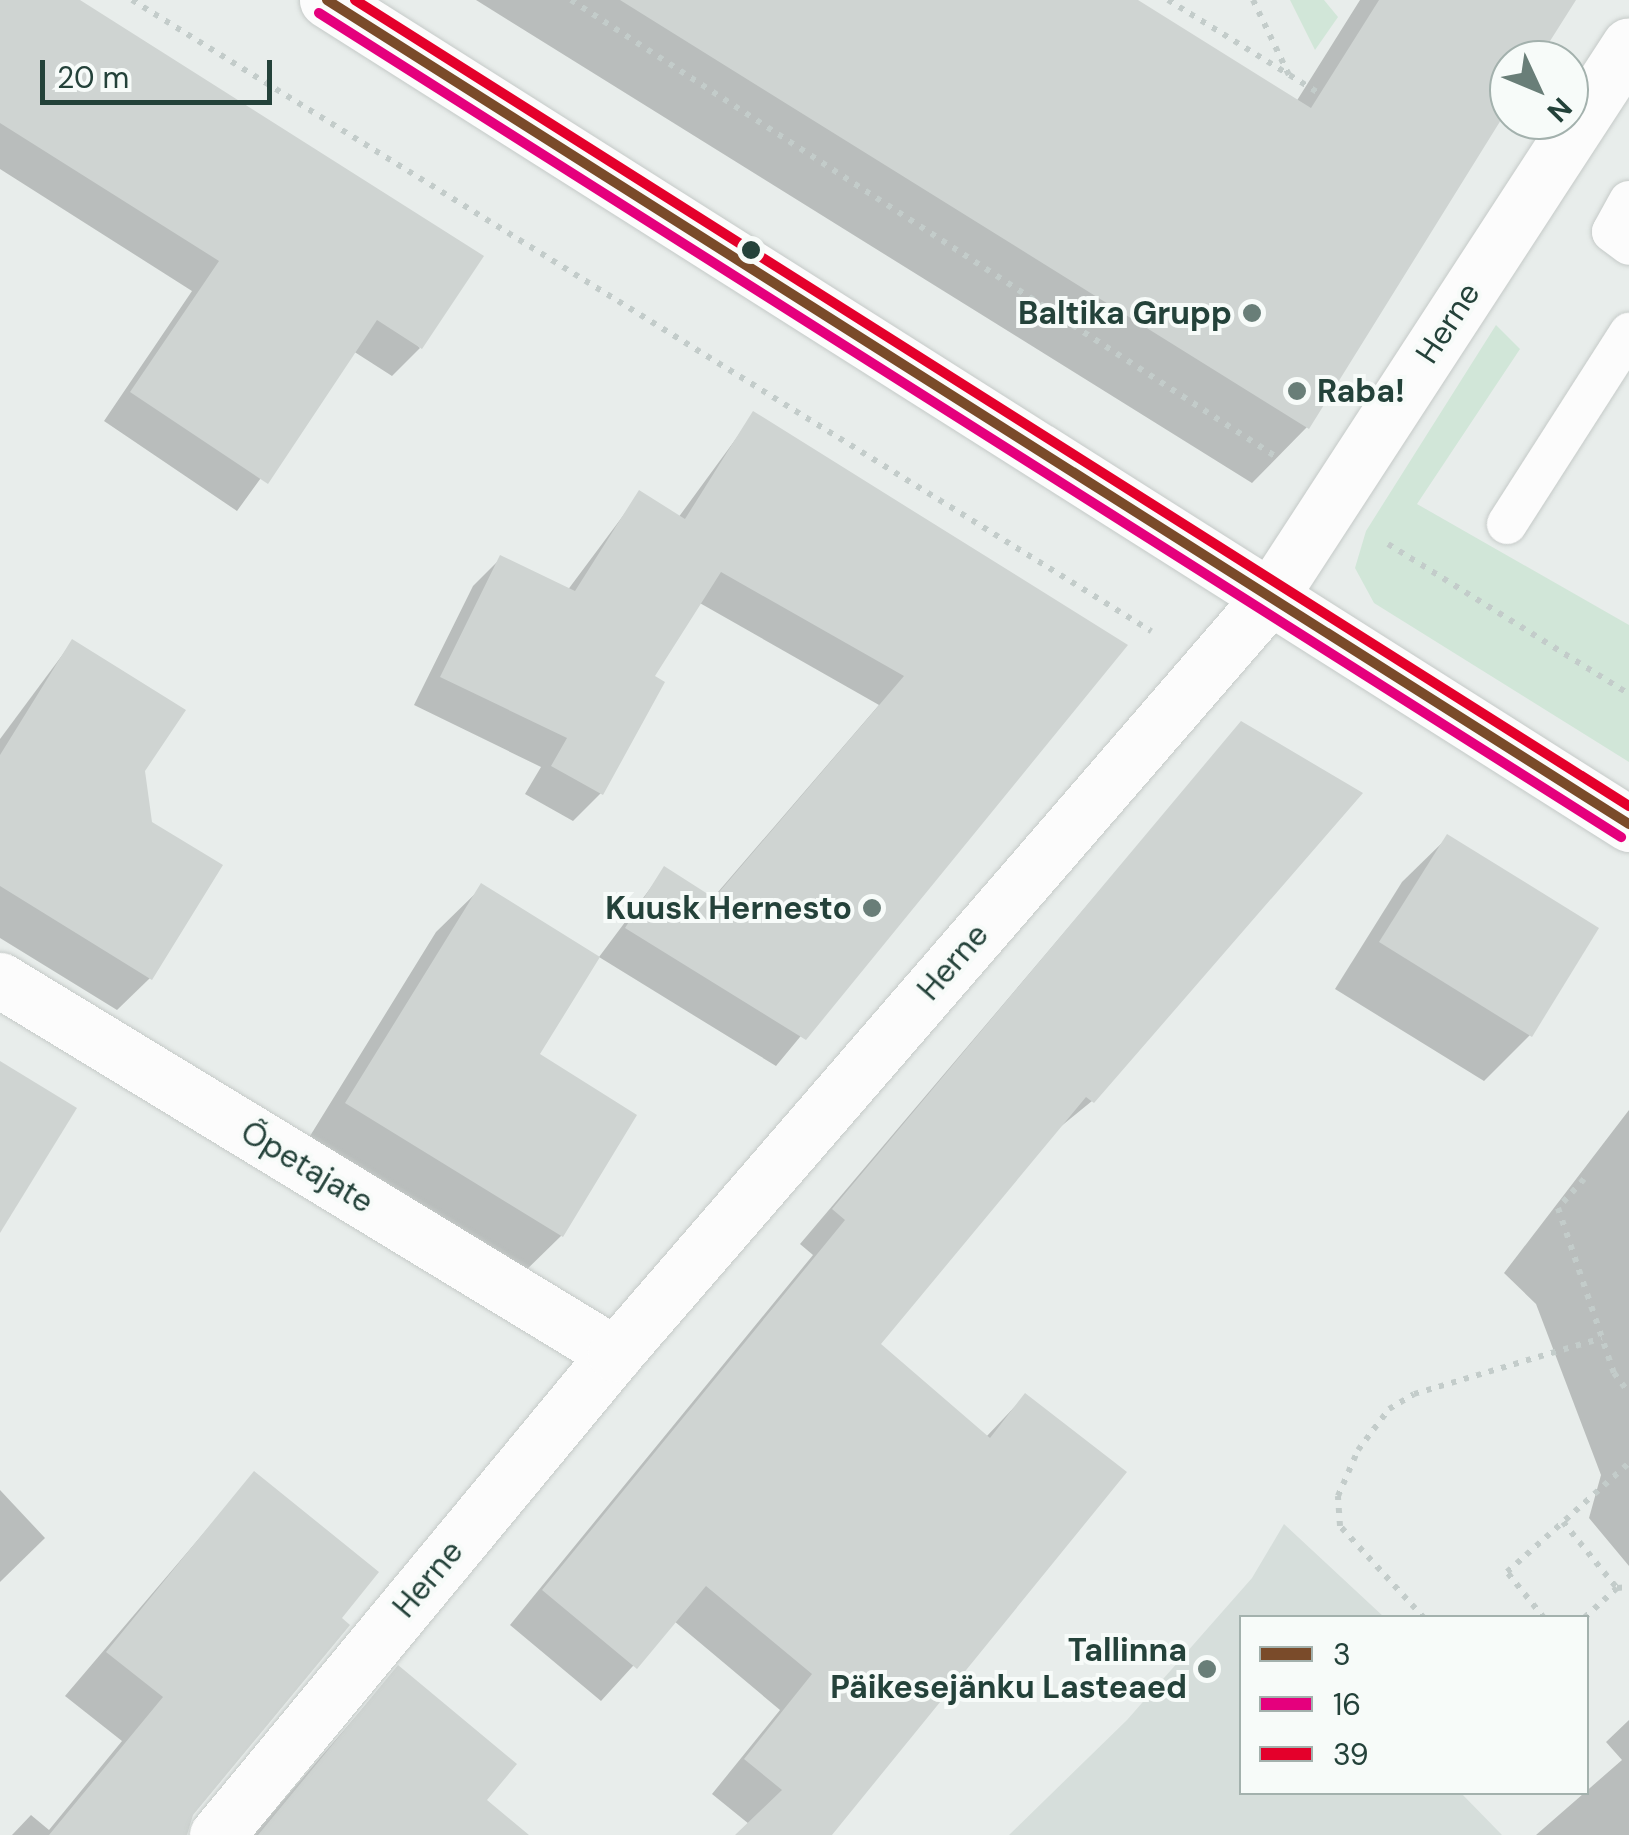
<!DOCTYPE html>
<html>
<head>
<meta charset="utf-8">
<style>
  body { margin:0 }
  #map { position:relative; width:1629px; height:1835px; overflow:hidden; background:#e8edeb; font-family:"DM Sans",sans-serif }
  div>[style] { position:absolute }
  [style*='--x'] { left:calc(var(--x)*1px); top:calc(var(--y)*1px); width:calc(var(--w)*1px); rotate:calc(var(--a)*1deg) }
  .built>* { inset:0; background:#d6dedb }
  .green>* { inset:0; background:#d1e6d8 }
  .shadow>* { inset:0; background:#0003 }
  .building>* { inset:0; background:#cfd4d2 }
  .path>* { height:6px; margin-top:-3px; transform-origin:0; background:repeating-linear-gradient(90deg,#c3ccca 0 5px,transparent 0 13px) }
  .roads { filter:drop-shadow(0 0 2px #c5cac8) drop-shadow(0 0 2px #c5cac8) }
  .service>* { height:40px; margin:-20px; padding:0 20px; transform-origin:20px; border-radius:20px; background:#fcfcfc }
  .minor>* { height:55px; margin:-27.5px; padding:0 27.5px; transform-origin:27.5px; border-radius:27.5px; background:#fcfcfc }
  .tertiary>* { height:55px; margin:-27.5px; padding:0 27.5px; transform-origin:27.5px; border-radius:27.5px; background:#fcfcfc }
  .bus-1>* { height:10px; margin:-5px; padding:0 5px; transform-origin:5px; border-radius:5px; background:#7a4b2a }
  .bus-2>* { height:10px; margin:-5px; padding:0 5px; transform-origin:5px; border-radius:5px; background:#e5007d }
  .bus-3>* { height:10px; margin:-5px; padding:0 5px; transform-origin:5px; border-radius:5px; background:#e4002b }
  .dots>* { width:28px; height:28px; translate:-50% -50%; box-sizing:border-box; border:5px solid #f7fbf9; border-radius:50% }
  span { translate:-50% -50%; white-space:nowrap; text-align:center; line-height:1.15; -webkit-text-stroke:8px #f7fbf9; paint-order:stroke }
  .poi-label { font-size:32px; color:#24423a; font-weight:700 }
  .right { translate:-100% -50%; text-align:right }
  .left { translate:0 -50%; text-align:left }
  .street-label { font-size:32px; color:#24423a }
  .legend { position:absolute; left:1239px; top:1615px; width:350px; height:180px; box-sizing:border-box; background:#f7fbf9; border:2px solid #a3b1ad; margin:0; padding:12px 18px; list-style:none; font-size:30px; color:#24423a }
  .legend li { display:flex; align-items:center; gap:20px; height:50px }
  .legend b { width:50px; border:2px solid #a3b1ad }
  .north { position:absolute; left:1489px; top:40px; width:100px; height:100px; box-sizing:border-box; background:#f7fbf9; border:2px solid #a3b1ad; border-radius:50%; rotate:134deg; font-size:28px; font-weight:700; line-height:40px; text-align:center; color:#24423a }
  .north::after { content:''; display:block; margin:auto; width:35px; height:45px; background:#697e78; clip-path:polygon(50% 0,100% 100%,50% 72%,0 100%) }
  .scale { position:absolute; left:40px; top:60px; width:232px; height:45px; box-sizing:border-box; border:5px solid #24423a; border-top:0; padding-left:12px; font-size:30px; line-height:35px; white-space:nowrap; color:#24423a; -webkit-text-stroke:8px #f7fbf9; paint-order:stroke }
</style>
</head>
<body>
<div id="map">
  <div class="built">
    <div style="clip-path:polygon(1284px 1524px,1384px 1617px,1242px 1618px,1242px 1792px,1461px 1793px,1502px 1835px,1009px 1835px,1127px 1720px,1252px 1578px)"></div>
  </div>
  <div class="green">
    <div style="clip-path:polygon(1290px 0,1324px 0,1338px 17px,1315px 50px)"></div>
    <div style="clip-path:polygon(1496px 325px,1520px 349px,1417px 504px,1629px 625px,1629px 762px,1374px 603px,1355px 568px,1366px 531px)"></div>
  </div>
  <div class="shadow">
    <div style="clip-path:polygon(0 0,72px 0,420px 348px,392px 376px,353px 351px,237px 511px,104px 421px,192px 291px,0 169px)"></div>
    <div style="clip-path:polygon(476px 0,1133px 0,1296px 102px,1360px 0,1573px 0,1536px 60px,1509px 60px,1509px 103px,1307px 427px,1252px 483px)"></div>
    <div style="clip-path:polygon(754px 414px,1124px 645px,776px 1066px,599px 957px,664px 870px,712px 899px,879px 705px,698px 602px,651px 677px,601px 793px,573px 821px,525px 794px,541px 767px,414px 705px,473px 586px,501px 558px,567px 591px,640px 493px,678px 518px)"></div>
    <div style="clip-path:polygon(72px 642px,143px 770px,150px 978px,117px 1010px,0 938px,0 739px)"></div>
    <div style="clip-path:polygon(1241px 724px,1092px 1101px,1054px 1132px,877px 1344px,986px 1437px,1025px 1396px,829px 1835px,739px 1835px,749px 1824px,712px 1794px,780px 1710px,674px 1621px,601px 1701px,510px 1625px,813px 1255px,800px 1244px)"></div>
    <div style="clip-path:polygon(1448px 837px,1530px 1035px,1484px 1081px,1335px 989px,1402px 882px)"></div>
    <div style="clip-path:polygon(482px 887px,537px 1055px,634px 1116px,561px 1236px,515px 1281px,302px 1149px,436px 932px)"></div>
    <div style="clip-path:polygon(1629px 1110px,1629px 1566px,1589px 1518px,1601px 1475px,1536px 1304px,1504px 1273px)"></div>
    <div style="clip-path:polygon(254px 1474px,168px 1835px,12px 1835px,31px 1815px,49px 1830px,122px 1741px,65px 1696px)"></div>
    <div style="clip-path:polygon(0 1490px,45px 1538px,0 1582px)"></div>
    <div style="clip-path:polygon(398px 1668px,484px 1801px,525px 1835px,253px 1835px)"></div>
    <div style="clip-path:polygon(1629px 1720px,1629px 1835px,1536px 1835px,1622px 1760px,1606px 1742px)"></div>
  </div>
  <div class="building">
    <div style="clip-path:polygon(0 0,80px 0,484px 256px,422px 349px,377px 320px,268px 484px,130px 392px,219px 261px,0 123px)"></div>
    <div style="clip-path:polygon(620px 0,1138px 0,1311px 108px,1379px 0,1576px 0,1538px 60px,1509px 60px,1509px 107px,1309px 429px)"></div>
    <div style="clip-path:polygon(753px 411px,1128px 645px,806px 1040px,625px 928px,664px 866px,714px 898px,904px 676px,721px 572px,655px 676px,665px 682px,603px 795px,551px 766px,567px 738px,440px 677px,500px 555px,575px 591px,639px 490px,685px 519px)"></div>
    <div style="clip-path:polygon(72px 639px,186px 710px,145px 771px,152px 822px,223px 865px,152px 980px,0 886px,0 755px)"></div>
    <div style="clip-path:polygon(1241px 721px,1363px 793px,1094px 1103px,1086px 1097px,881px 1344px,990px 1438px,1025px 1393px,1127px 1472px,832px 1835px,735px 1835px,782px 1790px,744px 1759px,812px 1674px,706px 1586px,637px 1669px,542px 1590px,845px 1220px,832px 1209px)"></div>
    <div style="clip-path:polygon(1447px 834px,1599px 928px,1532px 1037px,1379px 942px)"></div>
    <div style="clip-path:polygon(481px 883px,600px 957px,540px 1054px,637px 1115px,563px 1237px,345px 1103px)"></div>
    <div style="clip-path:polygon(0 1061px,77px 1108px,0 1233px)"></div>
    <div style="clip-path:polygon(254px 1471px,379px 1572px,342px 1618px,350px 1625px,193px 1815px,187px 1835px,49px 1835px,163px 1697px,106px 1652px)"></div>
    <div style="clip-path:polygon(398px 1665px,517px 1764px,487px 1800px,529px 1835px,258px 1835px)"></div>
  </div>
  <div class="path">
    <div style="--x:132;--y:0;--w:1199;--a:31.77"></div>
    <div style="--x:571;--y:0;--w:842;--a:32.94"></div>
    <div style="--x:1168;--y:0;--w:179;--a:31.7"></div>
    <div style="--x:1253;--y:0;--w:83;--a:64.4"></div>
    <div style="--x:1388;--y:544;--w:284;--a:31.9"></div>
    <div style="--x:1584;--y:1179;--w:39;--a:132"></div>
    <div style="--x:1558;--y:1208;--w:174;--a:71.3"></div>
    <div style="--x:1614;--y:1373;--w:25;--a:53"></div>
    <div style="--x:1563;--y:1522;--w:85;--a:50.7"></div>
    <div style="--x:1617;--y:1588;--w:45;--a:137.7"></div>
    <div style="--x:1617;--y:1588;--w:12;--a:-5"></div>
    <div style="--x:1424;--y:1618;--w:125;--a:-132.4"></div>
    <div style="--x:1340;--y:1526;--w:30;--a:-94"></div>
    <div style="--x:1338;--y:1496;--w:50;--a:-66.5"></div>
    <div style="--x:1358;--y:1450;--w:51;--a:-52.9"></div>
    <div style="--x:1389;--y:1409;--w:29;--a:-31"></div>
    <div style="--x:1414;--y:1394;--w:196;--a:-16.6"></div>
    <div style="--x:1544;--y:1618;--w:59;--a:-128.8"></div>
    <div style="--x:1507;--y:1572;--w:164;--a:-41.8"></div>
  </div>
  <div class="roads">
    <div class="service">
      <div style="--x:1629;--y:201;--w:35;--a:119"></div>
      <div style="--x:1612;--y:232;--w:21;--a:37"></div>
      <div style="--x:1507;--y:524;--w:227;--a:-57.4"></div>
    </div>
    <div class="minor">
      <div style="--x:0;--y:980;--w:720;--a:31.31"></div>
      <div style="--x:217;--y:1835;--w:624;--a:-50.39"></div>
      <div style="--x:615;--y:1354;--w:1001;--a:-49.13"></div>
    </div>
    <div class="tertiary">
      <div style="--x:327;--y:0;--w:1541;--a:32.33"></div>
      <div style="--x:1270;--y:597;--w:658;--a:-56.96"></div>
    </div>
  </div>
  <div class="bus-1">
    <div style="--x:327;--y:0;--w:1541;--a:32.33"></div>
  </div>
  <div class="bus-2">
    <div style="--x:319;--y:13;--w:1541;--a:32.33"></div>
  </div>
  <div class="bus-3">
    <div style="--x:355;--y:0;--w:1508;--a:32.32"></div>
  </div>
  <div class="dots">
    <div style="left:751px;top:250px;background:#24423a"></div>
    <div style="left:1252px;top:313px;background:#697e78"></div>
    <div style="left:1297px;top:391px;background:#697e78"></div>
    <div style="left:872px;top:908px;background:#697e78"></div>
    <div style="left:1207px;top:1669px;background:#697e78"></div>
  </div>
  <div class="poi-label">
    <span class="right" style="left:1232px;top:313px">Baltika Grupp</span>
    <span class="left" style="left:1317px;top:391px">Raba!</span>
    <span class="right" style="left:852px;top:908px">Kuusk Hernesto</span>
    <span class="right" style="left:1187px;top:1669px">Tallinna<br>Päikesejänku Lasteaed</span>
  </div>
  <div class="street-label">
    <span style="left:1448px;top:323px;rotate:-57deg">Herne</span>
    <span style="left:953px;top:962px;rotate:-49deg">Herne</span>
    <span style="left:307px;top:1167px;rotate:31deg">Õpetajate</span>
    <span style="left:428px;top:1579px;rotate:-50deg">Herne</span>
  </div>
  <ul class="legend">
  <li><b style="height:12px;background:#7a4b2a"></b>3</li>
  <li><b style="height:12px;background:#e5007d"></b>16</li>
  <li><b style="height:12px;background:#e4002b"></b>39</li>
  </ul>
  <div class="north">N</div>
  <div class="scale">20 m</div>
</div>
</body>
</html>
